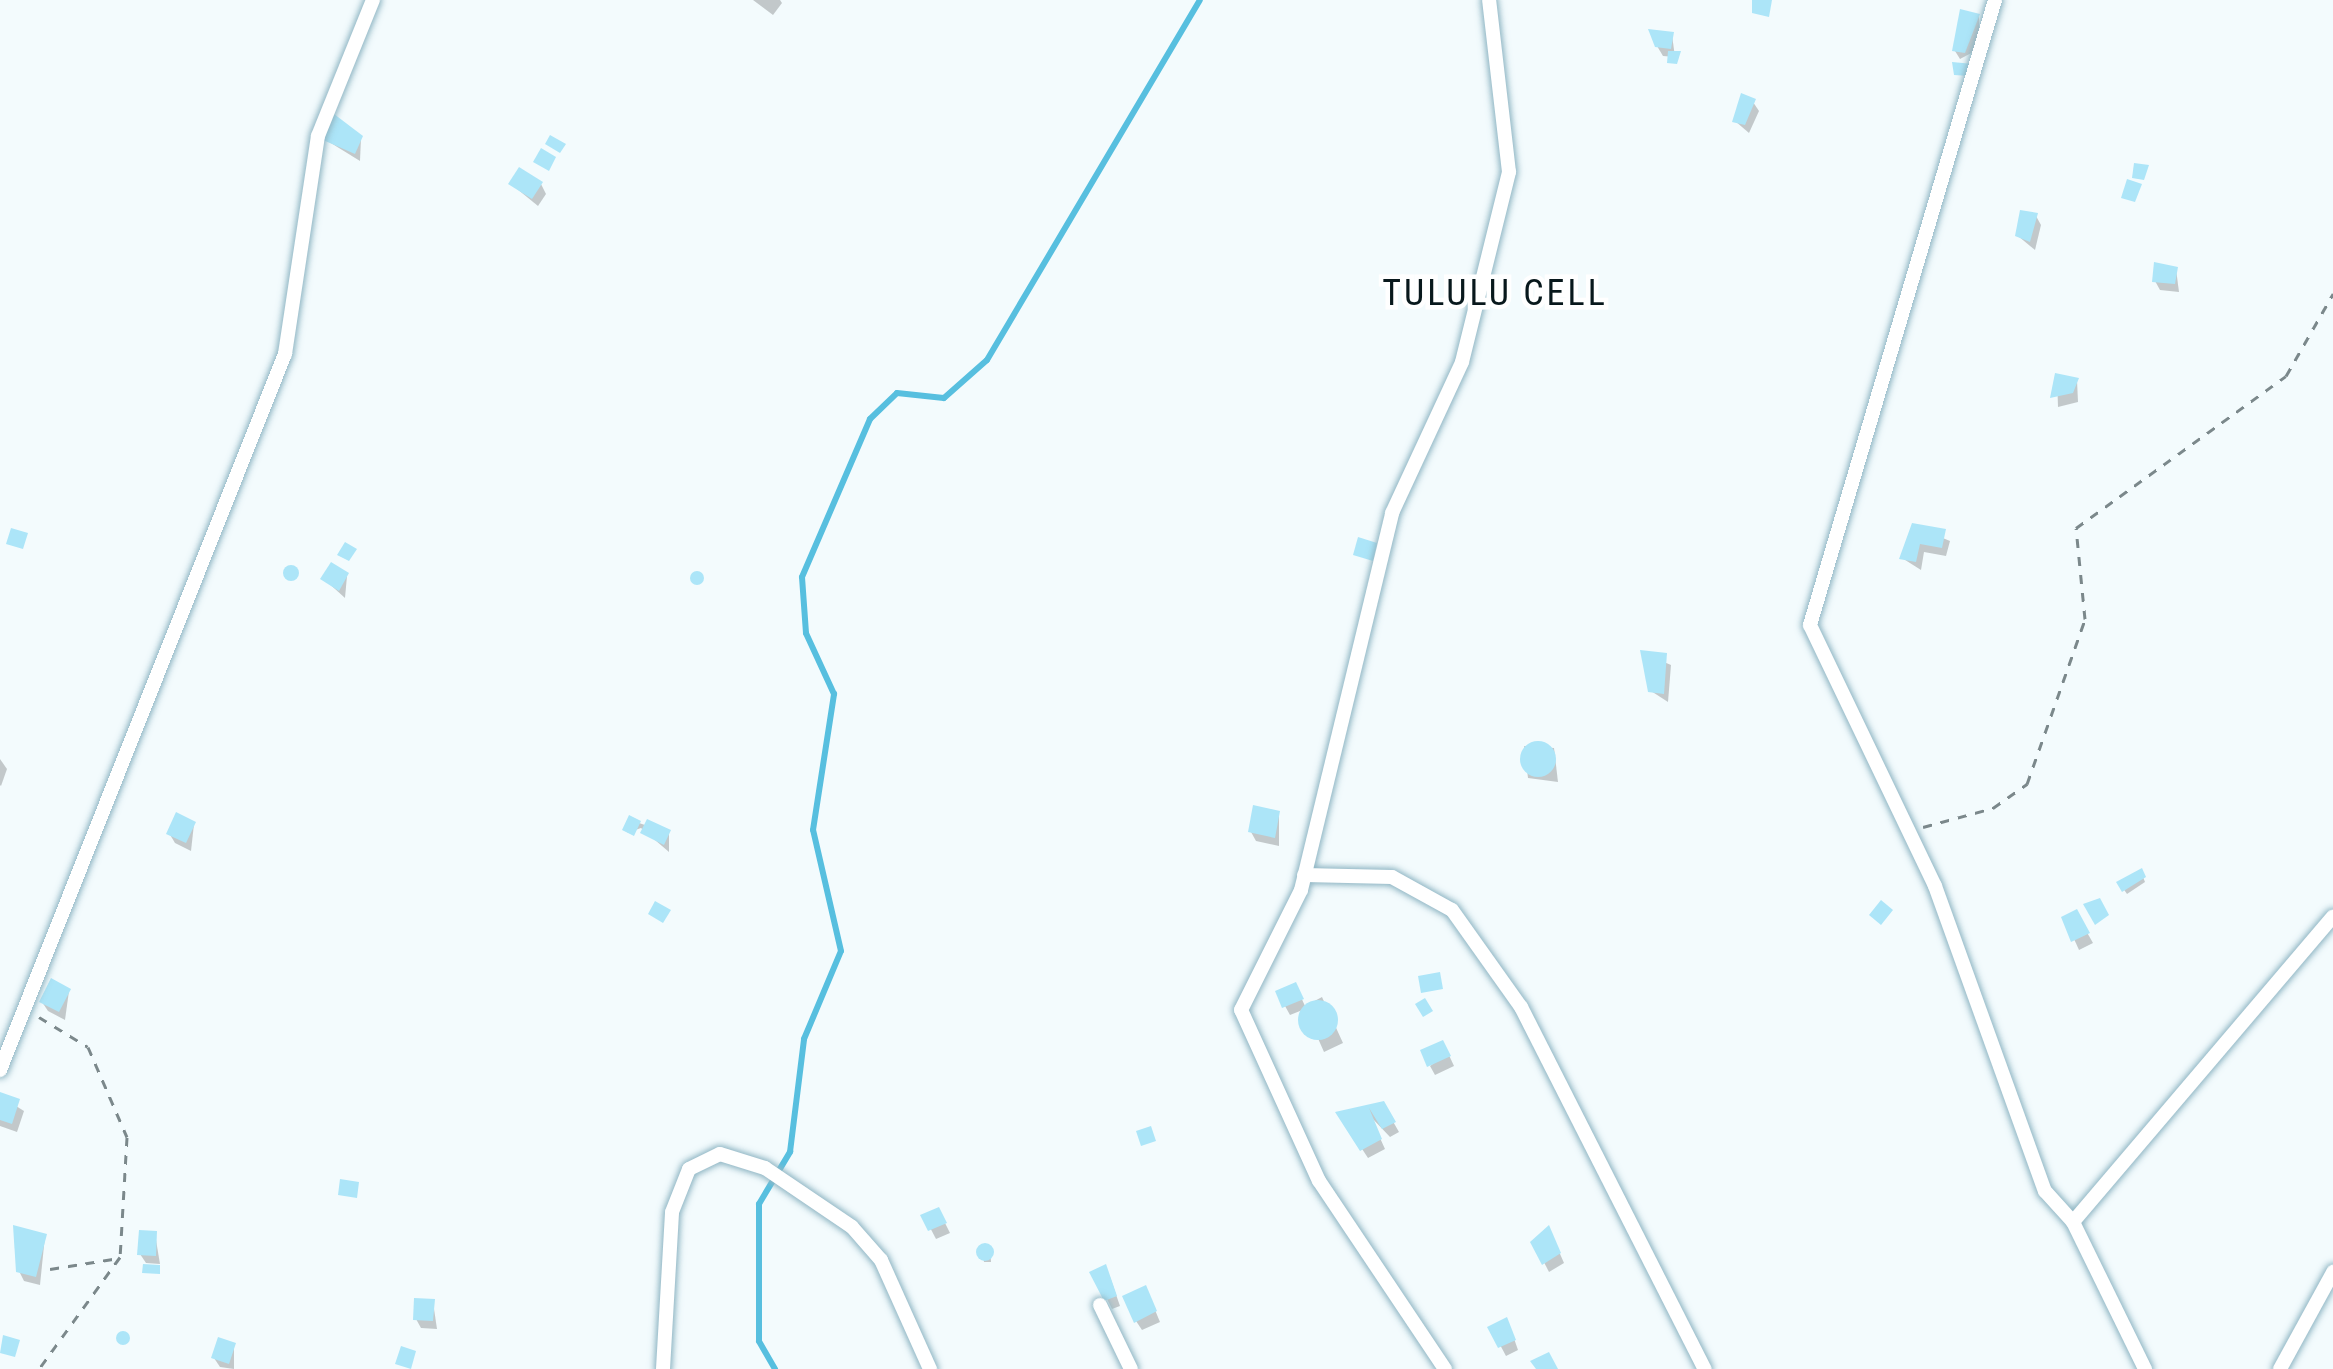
<!DOCTYPE html>
<html>
<head>
<meta charset="utf-8">
<style>
  body { margin:0 }
  #map { position:relative; width:2333px; height:1369px; overflow:hidden; background:#f3fbfd; font-family:"Roboto Condensed",sans-serif }
  div>[style] { position:absolute }
  [style*='--x'] { left:calc(var(--x)*1px); top:calc(var(--y)*1px); width:calc(var(--w)*1px); rotate:calc(var(--a)*1deg) }
  .shadow>* { inset:0; background:#0003 }
  .stream>* { height:6px; margin:-3px; padding:0 3px; transform-origin:3px; border-radius:3px; background:#57bfdf }
  .building>* { inset:0; background:#ace5f8 }
  .round { border-radius:50% }
  .path>* { height:3px; margin-top:-1.5px; transform-origin:0; background:repeating-linear-gradient(90deg,#7b888b 0 9px,transparent 0 18px) }
  .roads { filter:drop-shadow(0 0 3px #90b6c4) drop-shadow(0 0 3px #90b6c4) }
  .street>* { height:14px; margin:-7px; padding:0 7px; transform-origin:7px; border-radius:7px; background:#fff }
  span { translate:-50% -50%; white-space:nowrap; text-align:center; line-height:1.15; -webkit-text-stroke:9px #fff; paint-order:stroke }
  .quarter-label { font-size:36px; color:#08181c; letter-spacing:3px }
</style>
</head>
<body>
<div id="map">
  <div class="shadow">
    <div style="clip-path:polygon(753px 0,780px 0,782px 3px,773px 15px)"></div>
    <div style="clip-path:polygon(1979px 16px,1979px 49px,1960px 59px,1955px 51px)"></div>
    <div style="clip-path:polygon(1672px 35px,1675px 57px,1663px 56px,1657px 46px)"></div>
    <div style="clip-path:polygon(1753px 102px,1759px 111px,1749px 133px,1735px 121px)"></div>
    <div style="clip-path:polygon(361px 138px,360px 161px,326px 140px)"></div>
    <div style="clip-path:polygon(511px 184px,541px 184px,546px 194px,538px 206px)"></div>
    <div style="clip-path:polygon(2036px 216px,2041px 225px,2035px 250px,2018px 236px)"></div>
    <div style="clip-path:polygon(2176px 269px,2179px 292px,2160px 290px,2155px 281px)"></div>
    <div style="clip-path:polygon(2057px 377px,2077px 380px,2078px 402px,2058px 407px)"></div>
    <div style="clip-path:polygon(1914px 526px,1950px 541px,1946px 556px,1924px 552px,1921px 570px,1902px 558px)"></div>
    <div style="clip-path:polygon(347px 576px,345px 598px,324px 579px)"></div>
    <div style="clip-path:polygon(1643px 653px,1671px 665px,1668px 702px,1651px 691px)"></div>
    <div style="clip-path:polygon(1524px 746px,1554px 748px,1558px 782px,1528px 778px)"></div>
    <div style="clip-path:polygon(0 759px,7px 769px,1px 786px,0 785px)"></div>
    <div style="clip-path:polygon(1279px 813px,1279px 846px,1256px 841px,1251px 832px)"></div>
    <div style="clip-path:polygon(639px 823px,669px 833px,669px 852px,641px 828px,627px 833px)"></div>
    <div style="clip-path:polygon(194px 824px,191px 851px,175px 843px,169px 833px)"></div>
    <div style="clip-path:polygon(2141px 872px,2145px 882px,2127px 894px,2120px 884px)"></div>
    <div style="clip-path:polygon(2076px 913px,2093px 943px,2079px 950px,2065px 919px)"></div>
    <div style="clip-path:polygon(69px 991px,65px 1020px,48px 1011px,42px 1002px)"></div>
    <div style="clip-path:polygon(1300px 995px,1305px 1006px,1322px 997px,1343px 1043px,1324px 1052px,1305px 1009px,1290px 1015px,1285px 1006px)"></div>
    <div style="clip-path:polygon(1448px 1053px,1454px 1066px,1435px 1075px,1430px 1066px)"></div>
    <div style="clip-path:polygon(0 1096px,24px 1111px,17px 1132px,0 1126px)"></div>
    <div style="clip-path:polygon(1383px 1104px,1399px 1132px,1390px 1137px,1370px 1116px,1385px 1149px,1368px 1158px,1339px 1114px)"></div>
    <div style="clip-path:polygon(924px 1216px,943px 1219px,950px 1233px,936px 1239px)"></div>
    <div style="clip-path:polygon(155px 1234px,160px 1264px,146px 1263px,140px 1254px)"></div>
    <div style="clip-path:polygon(45px 1236px,40px 1285px,24px 1281px,19px 1271px)"></div>
    <div style="clip-path:polygon(1553px 1238px,1564px 1263px,1549px 1272px,1534px 1243px)"></div>
    <div style="clip-path:polygon(981px 1248px,990px 1249px,991px 1262px,984px 1262px)"></div>
    <div style="clip-path:polygon(1094px 1273px,1110px 1277px,1120px 1306px,1112px 1309px)"></div>
    <div style="clip-path:polygon(1150px 1298px,1160px 1322px,1142px 1330px,1136px 1321px)"></div>
    <div style="clip-path:polygon(433px 1302px,437px 1329px,421px 1328px,416px 1319px)"></div>
    <div style="clip-path:polygon(1491px 1328px,1511px 1330px,1518px 1350px,1506px 1356px)"></div>
    <div style="clip-path:polygon(234px 1345px,234px 1369px,220px 1367px,214px 1358px)"></div>
  </div>
  <div class="stream">
    <div style="--x:775;--y:1369;--w:32;--a:-120"></div>
    <div style="--x:759;--y:1341;--w:137;--a:-90"></div>
    <div style="--x:759;--y:1204;--w:61;--a:-59.2"></div>
    <div style="--x:790;--y:1152;--w:114;--a:-82.9"></div>
    <div style="--x:804;--y:1039;--w:95;--a:-67.2"></div>
    <div style="--x:841;--y:951;--w:124;--a:-103"></div>
    <div style="--x:813;--y:830;--w:138;--a:-81.2"></div>
    <div style="--x:834;--y:694;--w:67;--a:-114.7"></div>
    <div style="--x:806;--y:633;--w:56;--a:-94.1"></div>
    <div style="--x:802;--y:577;--w:172;--a:-66.7"></div>
    <div style="--x:870;--y:419;--w:37;--a:-44"></div>
    <div style="--x:897;--y:393;--w:47;--a:6.1"></div>
    <div style="--x:944;--y:398;--w:57;--a:-41.5"></div>
    <div style="--x:987;--y:360;--w:418;--a:-59.4"></div>
  </div>
  <div class="building">
    <div style="clip-path:polygon(1752px 0,1772px 0,1769px 17px,1752px 13px)"></div>
    <div style="clip-path:polygon(1960px 9px,1980px 14px,1965px 53px,1952px 51px)"></div>
    <div style="clip-path:polygon(1648px 29px,1674px 32px,1671px 49px,1655px 47px)"></div>
    <div style="clip-path:polygon(1668px 51px,1681px 51px,1677px 64px,1667px 63px)"></div>
    <div style="clip-path:polygon(1952px 62px,1973px 64px,1969px 76px,1954px 75px)"></div>
    <div style="clip-path:polygon(1741px 93px,1756px 99px,1745px 125px,1732px 122px)"></div>
    <div style="clip-path:polygon(334px 114px,363px 136px,355px 154px,323px 140px)"></div>
    <div style="clip-path:polygon(550px 135px,566px 144px,560px 153px,545px 144px)"></div>
    <div style="clip-path:polygon(541px 148px,556px 157px,549px 171px,533px 162px)"></div>
    <div style="clip-path:polygon(2134px 163px,2149px 165px,2144px 180px,2132px 178px)"></div>
    <div style="clip-path:polygon(519px 167px,543px 182px,532px 199px,508px 184px)"></div>
    <div style="clip-path:polygon(2127px 179px,2142px 184px,2135px 202px,2121px 198px)"></div>
    <div style="clip-path:polygon(2020px 210px,2038px 213px,2030px 242px,2015px 236px)"></div>
    <div style="clip-path:polygon(2154px 262px,2178px 267px,2175px 284px,2152px 282px)"></div>
    <div style="clip-path:polygon(2055px 373px,2079px 378px,2073px 393px,2050px 398px)"></div>
    <div style="clip-path:polygon(1912px 523px,1946px 529px,1942px 548px,1920px 544px,1916px 562px,1899px 559px)"></div>
    <div style="clip-path:polygon(11px 528px,28px 533px,23px 549px,6px 544px)"></div>
    <div style="clip-path:polygon(1358px 537px,1377px 543px,1373px 561px,1353px 555px)"></div>
    <div style="clip-path:polygon(345px 542px,357px 549px,349px 561px,337px 555px)"></div>
    <div style="clip-path:polygon(331px 562px,349px 573px,339px 591px,320px 579px)"></div>
    <div class="round" style="left:283px;top:565px;width:16px;height:16px"></div>
    <div class="round" style="left:690px;top:571px;width:14px;height:14px"></div>
    <div style="clip-path:polygon(1640px 650px,1667px 653px,1664px 694px,1648px 692px)"></div>
    <div class="round" style="left:1520px;top:741px;width:36px;height:36px"></div>
    <div style="clip-path:polygon(1253px 805px,1280px 811px,1275px 838px,1248px 832px)"></div>
    <div style="clip-path:polygon(176px 812px,196px 822px,186px 843px,166px 834px)"></div>
    <div style="clip-path:polygon(629px 815px,641px 821px,634px 836px,622px 830px)"></div>
    <div style="clip-path:polygon(647px 819px,671px 830px,664px 845px,640px 833px)"></div>
    <div style="clip-path:polygon(2142px 868px,2146px 877px,2122px 892px,2116px 882px)"></div>
    <div style="clip-path:polygon(2100px 898px,2109px 915px,2095px 925px,2083px 904px)"></div>
    <div style="clip-path:polygon(1881px 900px,1893px 910px,1881px 925px,1869px 915px)"></div>
    <div style="clip-path:polygon(655px 901px,671px 910px,663px 923px,648px 914px)"></div>
    <div style="clip-path:polygon(2077px 909px,2090px 933px,2071px 942px,2061px 917px)"></div>
    <div style="clip-path:polygon(1440px 972px,1443px 989px,1421px 993px,1418px 976px)"></div>
    <div style="clip-path:polygon(51px 978px,71px 989px,59px 1012px,39px 1002px)"></div>
    <div style="clip-path:polygon(1296px 982px,1304px 999px,1282px 1008px,1275px 991px)"></div>
    <div style="clip-path:polygon(1425px 998px,1433px 1011px,1423px 1017px,1415px 1004px)"></div>
    <div class="round" style="left:1298px;top:1000px;width:40px;height:40px"></div>
    <div style="clip-path:polygon(1443px 1040px,1451px 1056px,1427px 1067px,1420px 1050px)"></div>
    <div style="clip-path:polygon(0 1092px,20px 1099px,12px 1124px,0 1120px)"></div>
    <div style="clip-path:polygon(1384px 1101px,1396px 1122px,1382px 1129px,1369px 1108px,1382px 1139px,1360px 1151px,1335px 1112px)"></div>
    <div style="clip-path:polygon(1151px 1126px,1156px 1141px,1141px 1146px,1136px 1131px)"></div>
    <div style="clip-path:polygon(340px 1179px,359px 1182px,357px 1198px,338px 1195px)"></div>
    <div style="clip-path:polygon(939px 1207px,947px 1223px,928px 1231px,920px 1215px)"></div>
    <div style="clip-path:polygon(13px 1225px,47px 1234px,36px 1277px,16px 1272px)"></div>
    <div style="clip-path:polygon(1549px 1225px,1561px 1253px,1542px 1265px,1530px 1242px)"></div>
    <div style="clip-path:polygon(139px 1230px,157px 1231px,156px 1256px,137px 1255px)"></div>
    <div class="round" style="left:976px;top:1243px;width:18px;height:18px"></div>
    <div style="clip-path:polygon(143px 1264px,160px 1265px,160px 1274px,142px 1273px)"></div>
    <div style="clip-path:polygon(1106px 1264px,1117px 1296px,1104px 1301px,1089px 1272px)"></div>
    <div style="clip-path:polygon(1146px 1285px,1157px 1311px,1134px 1323px,1122px 1296px)"></div>
    <div style="clip-path:polygon(414px 1298px,435px 1299px,433px 1321px,413px 1320px)"></div>
    <div style="clip-path:polygon(1507px 1317px,1516px 1340px,1498px 1348px,1487px 1327px)"></div>
    <div class="round" style="left:116px;top:1331px;width:14px;height:14px"></div>
    <div style="clip-path:polygon(3px 1335px,20px 1340px,15px 1357px,0 1353px)"></div>
    <div style="clip-path:polygon(218px 1337px,236px 1343px,229px 1364px,211px 1358px)"></div>
    <div style="clip-path:polygon(401px 1346px,416px 1351px,411px 1369px,395px 1364px)"></div>
    <div style="clip-path:polygon(1549px 1352px,1558px 1369px,1536px 1369px,1530px 1361px)"></div>
  </div>
  <div class="path">
    <div style="--x:1923;--y:827;--w:73;--a:-15.2"></div>
    <div style="--x:1993;--y:808;--w:42;--a:-35.2"></div>
    <div style="--x:2027;--y:784;--w:175;--a:-70.6"></div>
    <div style="--x:2085;--y:619;--w:91;--a:-95.6"></div>
    <div style="--x:2076;--y:528;--w:259;--a:-35.9"></div>
    <div style="--x:2286;--y:376;--w:95;--a:-60.2"></div>
    <div style="--x:39;--y:1017;--w:57;--a:31.5"></div>
    <div style="--x:88;--y:1047;--w:98;--a:66.6"></div>
    <div style="--x:127;--y:1137;--w:120;--a:93.3"></div>
    <div style="--x:120;--y:1257;--w:138;--a:125.9"></div>
    <div style="--x:50;--y:1269;--w:70;--a:-9.1"></div>
  </div>
  <div class="roads">
    <div class="street">
      <div style="--x:1995;--y:0;--w:652;--a:106.49"></div>
      <div style="--x:1810;--y:625;--w:289;--a:64.4"></div>
      <div style="--x:1935;--y:886;--w:324;--a:70.2"></div>
      <div style="--x:2045;--y:1191;--w:42;--a:47.9"></div>
      <div style="--x:2073;--y:1222;--w:164;--a:63.9"></div>
      <div style="--x:1304;--y:875;--w:88;--a:1.3"></div>
      <div style="--x:1392;--y:877;--w:68;--a:28.8"></div>
      <div style="--x:1452;--y:910;--w:119;--a:54.6"></div>
      <div style="--x:1521;--y:1007;--w:406;--a:63.1"></div>
      <div style="--x:0;--y:1070;--w:771;--a:-68.3"></div>
      <div style="--x:285;--y:354;--w:220;--a:-81.4"></div>
      <div style="--x:318;--y:136;--w:147;--a:-68"></div>
      <div style="--x:2073;--y:1222;--w:401;--a:-49.6"></div>
      <div style="--x:1100;--y:1305;--w:71;--a:64.2"></div>
      <div style="--x:663;--y:1369;--w:157;--a:-86.7"></div>
      <div style="--x:672;--y:1212;--w:46;--a:-68.4"></div>
      <div style="--x:689;--y:1169;--w:34;--a:-26"></div>
      <div style="--x:720;--y:1154;--w:47;--a:17.3"></div>
      <div style="--x:765;--y:1168;--w:105;--a:34.1"></div>
      <div style="--x:852;--y:1227;--w:44;--a:48.7"></div>
      <div style="--x:881;--y:1260;--w:120;--a:65.8"></div>
      <div style="--x:1445;--y:1369;--w:226;--a:-123.8"></div>
      <div style="--x:1319;--y:1181;--w:188;--a:-114.5"></div>
      <div style="--x:1241;--y:1010;--w:134;--a:-63.4"></div>
      <div style="--x:1301;--y:890;--w:388;--a:-76.4"></div>
      <div style="--x:1392;--y:513;--w:166;--a:-65.1"></div>
      <div style="--x:1462;--y:362;--w:196;--a:-76.1"></div>
      <div style="--x:1509;--y:172;--w:173;--a:-96.6"></div>
      <div style="--x:2280;--y:1369;--w:111;--a:-61.3"></div>
    </div>
  </div>
  <div class="quarter-label">
    <span style="left:1495px;top:294px">TULULU CELL</span>
  </div>
</div>
</body>
</html>
